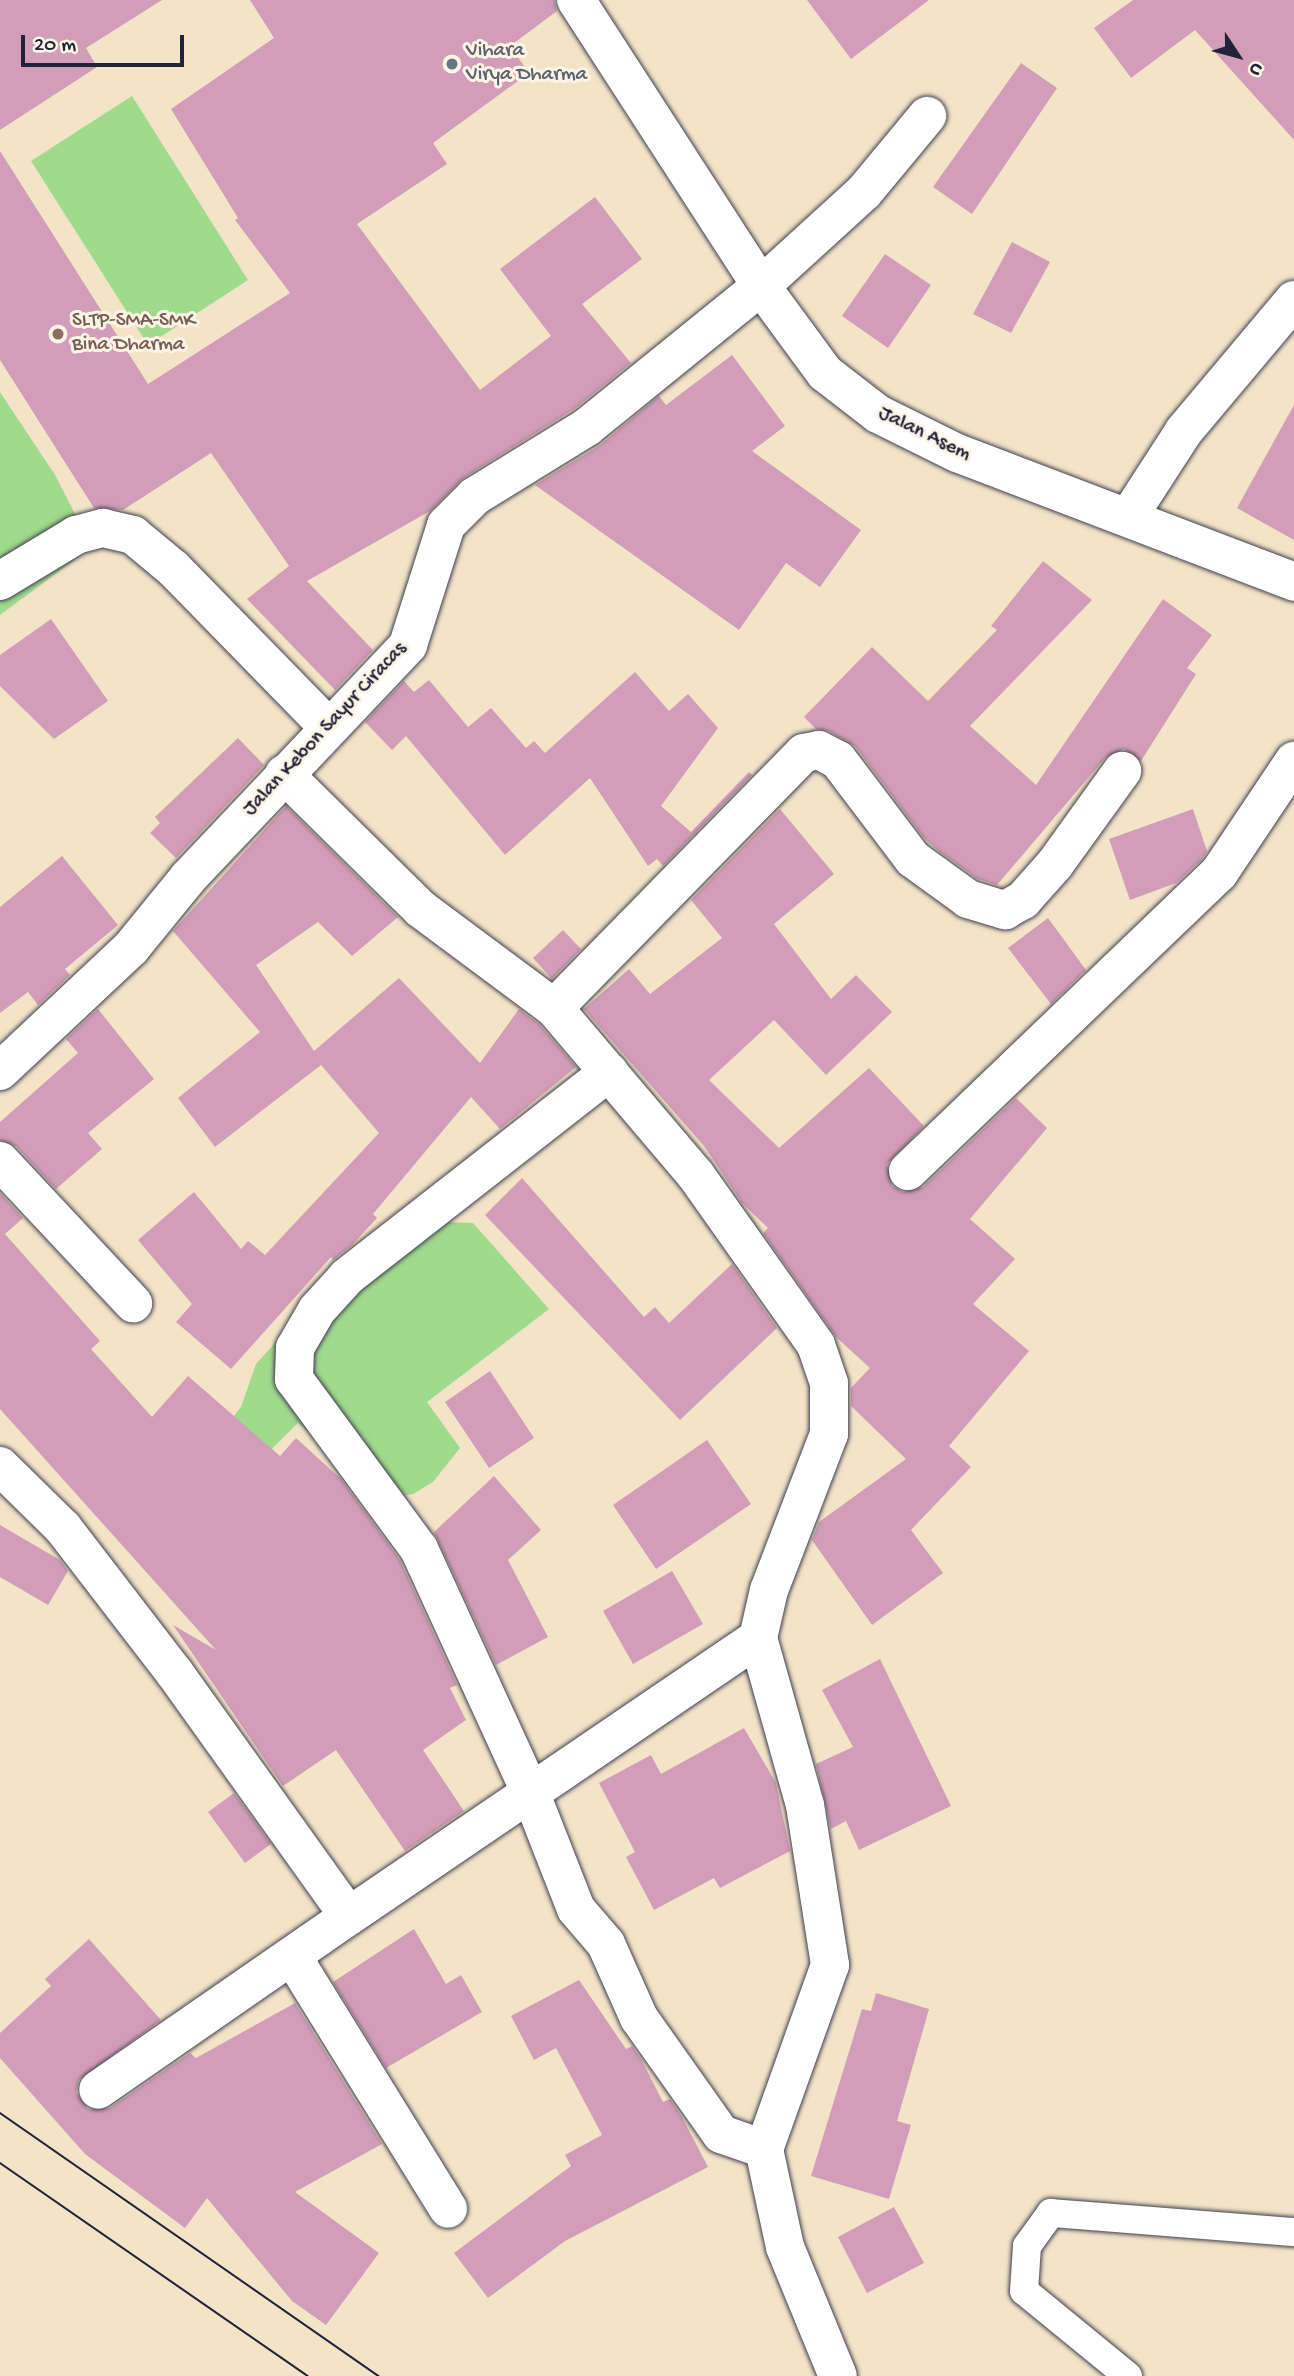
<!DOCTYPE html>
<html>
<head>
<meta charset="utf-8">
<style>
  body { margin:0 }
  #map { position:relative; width:1294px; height:2376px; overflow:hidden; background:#f3e4c8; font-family:"Gochi Hand",sans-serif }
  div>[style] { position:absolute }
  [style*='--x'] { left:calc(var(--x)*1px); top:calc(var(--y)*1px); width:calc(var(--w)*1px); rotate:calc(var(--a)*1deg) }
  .green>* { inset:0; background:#a0da8d }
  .building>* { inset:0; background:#d29db8 }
  .roads { filter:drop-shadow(0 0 2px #413f50) drop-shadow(0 0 2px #413f50) }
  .lane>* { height:28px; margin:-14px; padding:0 14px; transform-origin:14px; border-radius:14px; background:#fff }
  .street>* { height:38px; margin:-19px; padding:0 19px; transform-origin:19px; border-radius:19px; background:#fff }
  .tram>* { height:2px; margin:-1px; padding:0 1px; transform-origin:1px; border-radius:1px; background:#22223b }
  .dots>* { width:19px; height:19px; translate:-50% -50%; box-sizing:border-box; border:4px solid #fcf5e5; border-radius:50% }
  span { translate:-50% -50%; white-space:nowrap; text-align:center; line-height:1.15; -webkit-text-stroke:6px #fcf5e5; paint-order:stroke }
  .worship-label { font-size:21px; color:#5b616d }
  .left { translate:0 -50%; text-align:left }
  .education-label { font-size:21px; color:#785e54 }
  .street-label { font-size:21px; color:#22223b }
  .north { position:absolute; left:1203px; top:21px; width:70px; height:70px; -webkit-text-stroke:5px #fcf5e5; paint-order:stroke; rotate:126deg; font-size:19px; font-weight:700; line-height:28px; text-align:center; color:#22223b }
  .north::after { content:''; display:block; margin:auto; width:24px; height:32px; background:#22223b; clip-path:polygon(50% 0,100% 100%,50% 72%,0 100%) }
  .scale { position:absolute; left:21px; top:35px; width:163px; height:32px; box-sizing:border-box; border:4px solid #22223b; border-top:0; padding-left:9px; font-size:21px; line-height:24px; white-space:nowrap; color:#22223b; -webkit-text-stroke:5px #fcf5e5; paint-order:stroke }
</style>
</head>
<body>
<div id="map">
  <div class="green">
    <div style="clip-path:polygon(132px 96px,248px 280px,148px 345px,31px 161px)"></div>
    <div style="clip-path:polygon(0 392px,55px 475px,92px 547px,0 615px)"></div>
    <div style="clip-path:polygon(444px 1222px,473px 1223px,549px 1309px,427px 1402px,460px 1448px,433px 1482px,413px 1494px,390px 1498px,298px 1423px,231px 1489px,200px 1459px,241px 1407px,256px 1364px,328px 1284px)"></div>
  </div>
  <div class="building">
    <div style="clip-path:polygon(0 0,162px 0,86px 48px,97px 67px,0 130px)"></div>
    <div style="clip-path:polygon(250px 0,554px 0,557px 11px,510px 46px,529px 73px,433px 143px,447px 164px,357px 224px,480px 390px,551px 336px,500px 269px,595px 197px,642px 259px,582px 304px,631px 363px,574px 409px,463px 478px,430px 511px,307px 581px,373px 650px,335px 690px,247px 599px,289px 566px,211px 453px,123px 510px,94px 508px,0 360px,0 151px,148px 384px,290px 293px,235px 220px,238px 218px,171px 109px,274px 38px)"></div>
    <div style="clip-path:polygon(807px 0,929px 0,851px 59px)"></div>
    <div style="clip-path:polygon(1133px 0,1294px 0,1294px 140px,1195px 30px,1131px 78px,1094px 28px)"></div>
    <div style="clip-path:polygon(1021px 63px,1057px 88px,972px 214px,933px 187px)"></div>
    <div style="clip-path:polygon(1012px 242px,1050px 262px,1011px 333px,973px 314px)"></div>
    <div style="clip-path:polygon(885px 254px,931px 285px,888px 348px,842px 316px)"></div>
    <div style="clip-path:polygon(732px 355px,785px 426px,752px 451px,861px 530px,820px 587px,786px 563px,739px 630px,535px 485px,599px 446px,659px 396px,666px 405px)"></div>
    <div style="clip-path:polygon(1294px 405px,1294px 540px,1237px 508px)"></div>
    <div style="clip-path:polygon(1043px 561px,1092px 600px,970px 726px,1036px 785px,1163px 599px,1212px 635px,1187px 668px,1196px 674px,1141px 761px,1124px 749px,1105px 758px,997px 885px,978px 879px,940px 852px,924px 838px,855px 746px,829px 731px,816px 729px,804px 717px,872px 647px,928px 701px,997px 630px,991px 626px)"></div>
    <div style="clip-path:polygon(51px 619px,108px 701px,54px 739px,0 686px,0 655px)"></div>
    <div style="clip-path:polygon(635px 672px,669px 711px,688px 694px,718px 728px,661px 806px,691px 832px,749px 772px,752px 775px,663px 866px,657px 859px,648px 866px,590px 778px,505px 855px,406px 736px,392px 750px,365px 722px,404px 681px,414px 692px,429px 680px,468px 727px,491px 708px,526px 748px,534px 741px,545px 753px)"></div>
    <div style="clip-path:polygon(238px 738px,264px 765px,176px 858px,150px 833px,160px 823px,155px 817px)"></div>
    <div style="clip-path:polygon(286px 806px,398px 917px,352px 956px,318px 922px,256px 965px,314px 1051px,399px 978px,480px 1063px,519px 1009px,539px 1024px,576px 1067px,500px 1129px,471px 1097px,373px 1214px,377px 1218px,352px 1245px,333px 1260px,331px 1257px,231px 1369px,176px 1322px,192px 1304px,138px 1240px,194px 1192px,241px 1249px,248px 1241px,265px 1255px,379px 1133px,321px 1065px,215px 1147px,178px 1098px,260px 1032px,173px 931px)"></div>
    <div style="clip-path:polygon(780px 809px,834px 874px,774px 924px,831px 999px,856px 975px,892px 1012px,826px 1075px,774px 1020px,709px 1080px,779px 1148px,869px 1068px,924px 1126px,887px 1164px,892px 1186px,903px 1192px,923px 1187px,1016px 1098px,1047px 1128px,970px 1219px,1015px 1259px,973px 1304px,1029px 1351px,949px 1446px,971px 1467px,911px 1530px,943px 1573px,872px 1625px,812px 1540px,819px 1522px,906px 1459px,851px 1406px,851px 1388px,870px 1368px,837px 1338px,763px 1233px,768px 1228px,743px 1204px,704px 1146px,584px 1009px,629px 969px,650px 994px,722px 938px,691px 900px)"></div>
    <div style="clip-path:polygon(1193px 809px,1207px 851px,1202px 859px,1176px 883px,1130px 900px,1109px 839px)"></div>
    <div style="clip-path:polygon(62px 856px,118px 925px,65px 969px,70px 975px,38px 1005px,28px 992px,0 1013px,0 907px)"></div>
    <div style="clip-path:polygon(1048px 918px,1086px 970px,1051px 1004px,1008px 948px)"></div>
    <div style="clip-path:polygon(563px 930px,581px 949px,552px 979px,533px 958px)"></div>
    <div style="clip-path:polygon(98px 1009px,154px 1079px,88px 1133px,102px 1149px,56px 1189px,16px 1146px,0 1140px,0 1122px,78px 1053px,66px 1039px)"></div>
    <div style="clip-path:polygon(522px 1178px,644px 1317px,655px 1307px,669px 1323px,732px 1264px,777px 1328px,680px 1420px,485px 1215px)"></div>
    <div style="clip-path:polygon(0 1193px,23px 1218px,5px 1234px,100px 1341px,91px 1349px,152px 1417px,188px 1376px,280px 1456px,296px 1438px,341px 1479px,400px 1560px,457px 1685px,450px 1688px,466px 1720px,423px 1750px,464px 1811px,405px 1851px,336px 1750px,283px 1786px,173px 1625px,216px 1650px,0 1409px)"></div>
    <div style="clip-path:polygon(490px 1371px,534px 1438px,489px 1468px,445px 1402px)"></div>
    <div style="clip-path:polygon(707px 1440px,751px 1504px,656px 1569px,613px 1505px)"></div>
    <div style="clip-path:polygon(494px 1476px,541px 1530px,508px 1560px,548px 1637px,496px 1665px,434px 1532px)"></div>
    <div style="clip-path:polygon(0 1525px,60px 1560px,68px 1571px,48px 1605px,0 1577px)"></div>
    <div style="clip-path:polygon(672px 1571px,703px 1624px,633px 1664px,603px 1611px)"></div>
    <div style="clip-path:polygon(880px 1659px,951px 1806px,859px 1850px,846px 1821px,831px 1829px,816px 1764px,853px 1747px,822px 1690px)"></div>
    <div style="clip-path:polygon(744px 1728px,776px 1783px,790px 1851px,720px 1888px,714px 1878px,654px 1910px,626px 1857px,635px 1852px,599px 1783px,651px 1755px,661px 1774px)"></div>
    <div style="clip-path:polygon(234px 1793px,271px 1844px,245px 1863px,208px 1812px)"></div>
    <div style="clip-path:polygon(414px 1929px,446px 1984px,461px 1975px,482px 2012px,386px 2068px,333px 1982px)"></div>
    <div style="clip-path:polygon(89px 1939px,161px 2020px,79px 2080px,76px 2092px,88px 2109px,110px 2108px,190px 2053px,196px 2058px,295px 2003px,382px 2144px,295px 2192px,379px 2253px,326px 2325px,292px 2301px,207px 2198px,185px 2228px,85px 2154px,0 2058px,0 2033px,51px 1986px,45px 1979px)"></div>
    <div style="clip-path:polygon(579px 1980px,626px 2049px,632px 2046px,641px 2059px,663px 2102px,670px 2099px,682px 2117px,708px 2167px,565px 2241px,488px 2298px,454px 2253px,571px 2166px,565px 2155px,602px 2135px,556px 2048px,534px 2060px,511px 2016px)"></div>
    <div style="clip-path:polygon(876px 1993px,929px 2009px,897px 2121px,911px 2125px,889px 2199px,811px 2176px,862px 2009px,871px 2011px)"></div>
    <div style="clip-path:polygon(894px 2207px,924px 2263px,867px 2293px,838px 2237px)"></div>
  </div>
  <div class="roads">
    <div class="lane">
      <div style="--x:1128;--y:2376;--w:134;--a:-140.7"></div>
      <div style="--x:1024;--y:2291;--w:45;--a:-86.2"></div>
      <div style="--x:1027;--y:2246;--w:41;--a:-54"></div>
      <div style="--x:1051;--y:2213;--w:244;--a:4.5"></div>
    </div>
    <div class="street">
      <div style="--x:576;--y:0;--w:341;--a:57.1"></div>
      <div style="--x:761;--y:286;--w:108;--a:53.7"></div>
      <div style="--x:825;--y:373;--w:67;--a:37.7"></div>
      <div style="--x:878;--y:414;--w:88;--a:26.3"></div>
      <div style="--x:957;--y:453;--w:361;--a:20.9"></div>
      <div style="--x:1129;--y:516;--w:101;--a:-57.1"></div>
      <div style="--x:1184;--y:431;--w:171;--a:-50"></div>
      <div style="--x:0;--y:581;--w:89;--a:-31.2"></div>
      <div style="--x:76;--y:535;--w:28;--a:-15"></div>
      <div style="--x:103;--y:528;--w:31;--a:13"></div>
      <div style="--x:133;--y:535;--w:53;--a:39.7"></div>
      <div style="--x:174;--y:569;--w:222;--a:45.7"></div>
      <div style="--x:284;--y:774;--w:192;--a:44.6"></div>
      <div style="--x:421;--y:909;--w:166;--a:36.7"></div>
      <div style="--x:554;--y:1008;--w:218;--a:49.7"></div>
      <div style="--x:695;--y:1174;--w:209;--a:54.7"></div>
      <div style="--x:816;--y:1345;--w:40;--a:71.1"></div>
      <div style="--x:829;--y:1383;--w:51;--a:90"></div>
      <div style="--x:829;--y:1434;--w:167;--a:111"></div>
      <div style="--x:769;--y:1590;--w:49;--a:102.9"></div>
      <div style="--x:758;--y:1638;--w:495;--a:145.8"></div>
      <div style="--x:554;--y:1008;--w:357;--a:-45.6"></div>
      <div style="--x:804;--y:753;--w:15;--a:-11"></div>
      <div style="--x:819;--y:750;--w:21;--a:28"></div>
      <div style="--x:838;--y:760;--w:124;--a:52.9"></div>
      <div style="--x:913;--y:859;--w:68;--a:36"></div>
      <div style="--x:968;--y:899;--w:39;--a:17"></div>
      <div style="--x:1005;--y:910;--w:21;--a:-29"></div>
      <div style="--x:1023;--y:900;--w:48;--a:-48.4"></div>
      <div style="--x:1055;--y:864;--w:115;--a:-54.2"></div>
      <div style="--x:0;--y:1071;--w:180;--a:-43.2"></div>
      <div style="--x:131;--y:948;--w:90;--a:-50.8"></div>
      <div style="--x:188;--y:878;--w:320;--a:-46.6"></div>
      <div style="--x:408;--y:645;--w:126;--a:-72.4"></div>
      <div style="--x:446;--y:525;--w:41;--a:-45"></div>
      <div style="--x:475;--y:496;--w:132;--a:-31.6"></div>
      <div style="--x:587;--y:427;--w:224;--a:-39"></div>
      <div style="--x:761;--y:286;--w:139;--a:-42.4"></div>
      <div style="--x:864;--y:192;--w:99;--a:-50.3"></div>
      <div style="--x:609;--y:1072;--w:333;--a:142"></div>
      <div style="--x:347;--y:1277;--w:45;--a:132.3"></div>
      <div style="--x:317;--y:1310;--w:44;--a:120.1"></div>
      <div style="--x:295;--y:1348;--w:31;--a:92"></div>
      <div style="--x:294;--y:1379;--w:211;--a:53.7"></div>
      <div style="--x:419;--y:1549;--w:264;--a:65.4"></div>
      <div style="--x:529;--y:1789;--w:129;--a:68.6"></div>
      <div style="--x:576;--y:1909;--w:46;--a:49.4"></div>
      <div style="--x:606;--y:1944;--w:81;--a:66"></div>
      <div style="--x:639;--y:2018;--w:142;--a:54.7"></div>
      <div style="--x:721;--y:2134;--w:46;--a:19.2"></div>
      <div style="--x:0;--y:1161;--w:195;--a:46.9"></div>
      <div style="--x:908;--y:1171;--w:431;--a:-43.8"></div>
      <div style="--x:1219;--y:873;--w:135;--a:-56.2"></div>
      <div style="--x:0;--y:1466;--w:88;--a:44.5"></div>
      <div style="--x:63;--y:1528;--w:182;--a:52.4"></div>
      <div style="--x:174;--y:1672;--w:300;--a:54.4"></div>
      <div style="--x:349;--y:1916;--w:305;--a:145.3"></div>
      <div style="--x:758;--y:1638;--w:173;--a:74.3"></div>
      <div style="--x:805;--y:1805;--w:162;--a:81.1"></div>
      <div style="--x:830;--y:1965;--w:195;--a:109.7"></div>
      <div style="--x:764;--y:2149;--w:100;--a:77.9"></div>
      <div style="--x:785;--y:2247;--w:139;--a:67.7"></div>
      <div style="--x:292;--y:1956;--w:297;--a:58.3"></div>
    </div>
  </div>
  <div class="tram">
    <div style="--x:0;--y:2113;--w:461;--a:34.8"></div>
    <div style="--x:0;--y:2163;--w:374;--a:34.7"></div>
  </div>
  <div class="dots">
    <div style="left:452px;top:64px;background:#6b7280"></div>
    <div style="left:58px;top:334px;background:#8d6e63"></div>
  </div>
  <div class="worship-label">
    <span class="left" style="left:466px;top:64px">Vihara<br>Virya Dharma</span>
  </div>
  <div class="education-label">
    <span class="left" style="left:72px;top:334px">SLTP-SMA-SMK<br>Bina Dharma</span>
  </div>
  <div class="street-label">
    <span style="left:924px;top:435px;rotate:26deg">Jalan Asem</span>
    <span style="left:326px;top:730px;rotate:-47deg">Jalan Kebon Sayur Ciracas</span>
  </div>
  <div class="north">U</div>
  <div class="scale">20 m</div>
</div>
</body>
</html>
